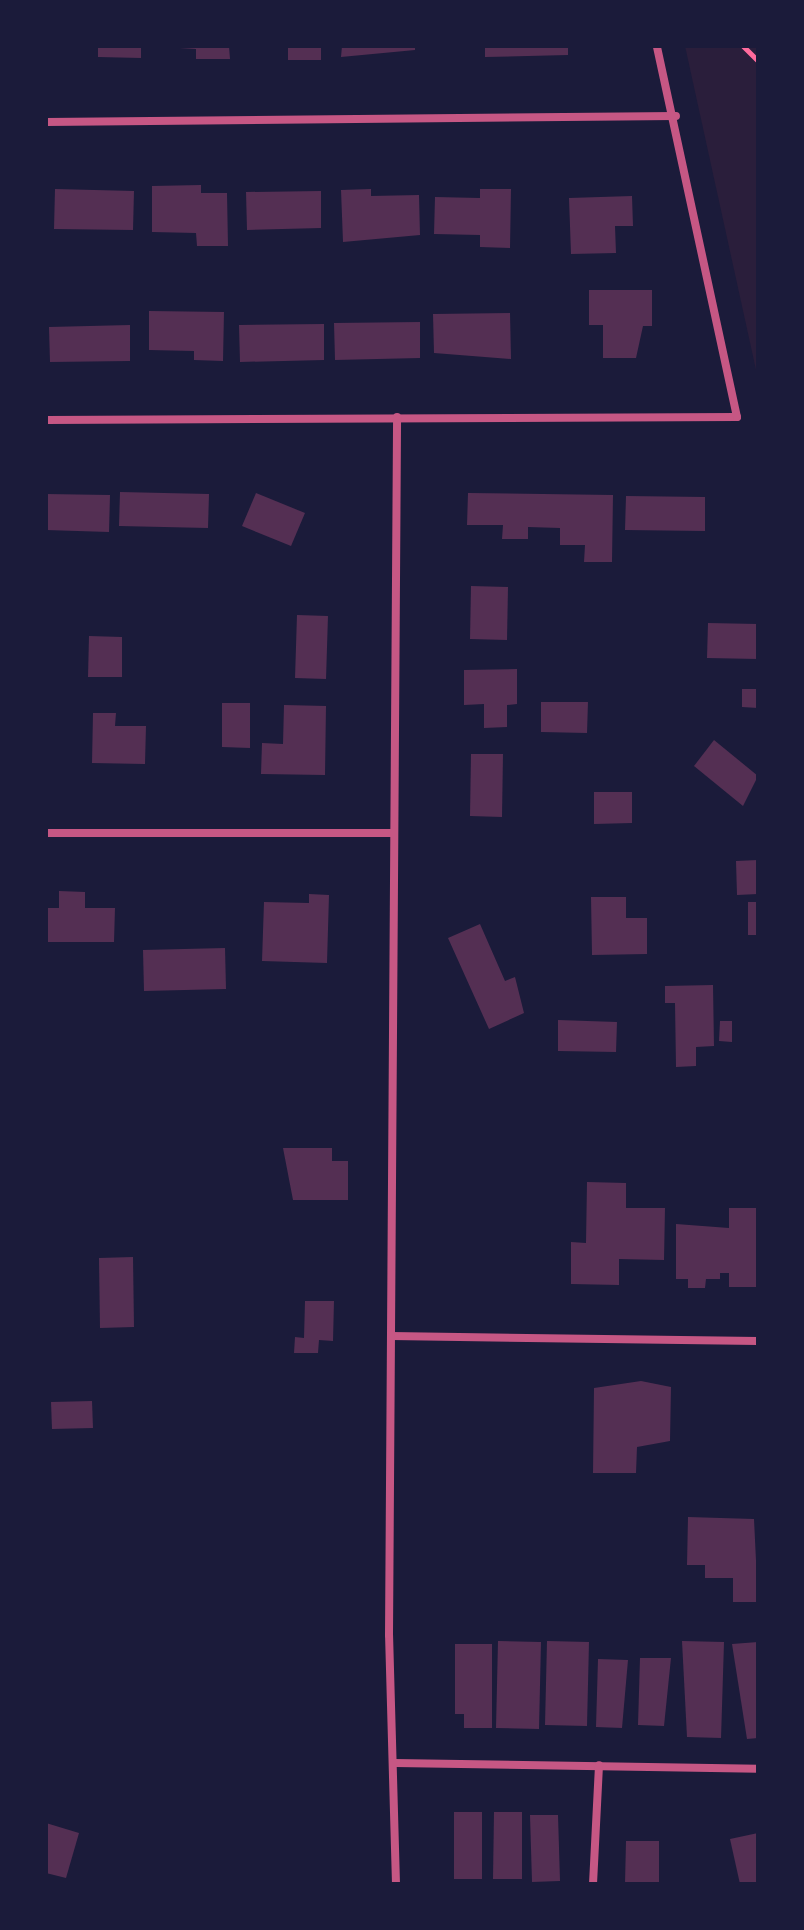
<!DOCTYPE html>
<html>
<head>
<meta charset="utf-8">
<style>
  body { margin:0 }
  #map { position:relative; width:804px; height:1930px; overflow:hidden; background:#1b1b3a; font-family:Commissioner,sans-serif }
  div>[style] { position:absolute }
  [style*='--x'] { left:calc(var(--x)*1px); top:calc(var(--y)*1px); width:calc(var(--w)*1px); rotate:calc(var(--a)*1deg) }
  .green>* { inset:0; background:#2a1e3b }
  .building>* { inset:0; background:#542f53 }
  .path>* { height:5px; margin:-2.5px; padding:0 2.5px; transform-origin:2.5px; border-radius:2.5px; background:#ff6b9d }
  .minor>* { height:8px; margin:-4px; padding:0 4px; transform-origin:4px; border-radius:4px; background:#c65784 }
  span { translate:-50% -50%; white-space:nowrap; text-align:center; line-height:1.15; -webkit-text-stroke:8px #1b1b3a; paint-order:stroke }
  .frame { position:absolute; inset:0; border:48px solid #1b1b3a; pointer-events:none }
</style>
</head>
<body>
<div id="map">
  <div class="green">
    <div style="clip-path:polygon(685px 46px,758px 46px,758px 379px)"></div>
  </div>
  <div class="building">
    <div style="clip-path:polygon(98px 46px,141px 46px,141px 58px,98px 57px)"></div>
    <div style="clip-path:polygon(147px 46px,229px 46px,230px 59px,196px 59px,196px 49px)"></div>
    <div style="clip-path:polygon(288px 46px,321px 46px,321px 60px,288px 60px)"></div>
    <div style="clip-path:polygon(342px 46px,415px 46px,415px 50px,341px 57px)"></div>
    <div style="clip-path:polygon(485px 46px,568px 46px,568px 55px,485px 57px)"></div>
    <div style="clip-path:polygon(201px 185px,201px 193px,227px 193px,228px 246px,197px 246px,196px 233px,152px 232px,152px 186px)"></div>
    <div style="clip-path:polygon(55px 189px,134px 191px,133px 230px,54px 229px)"></div>
    <div style="clip-path:polygon(371px 189px,371px 196px,419px 195px,420px 235px,343px 242px,341px 190px)"></div>
    <div style="clip-path:polygon(480px 189px,511px 189px,510px 248px,480px 247px,480px 235px,434px 234px,435px 197px,480px 198px)"></div>
    <div style="clip-path:polygon(321px 191px,321px 228px,247px 230px,246px 192px)"></div>
    <div style="clip-path:polygon(632px 196px,633px 226px,615px 226px,616px 253px,571px 254px,569px 198px)"></div>
    <div style="clip-path:polygon(589px 290px,652px 290px,652px 326px,643px 326px,636px 358px,603px 358px,603px 325px,589px 325px)"></div>
    <div style="clip-path:polygon(149px 311px,224px 312px,223px 361px,194px 360px,194px 351px,149px 350px)"></div>
    <div style="clip-path:polygon(510px 313px,511px 359px,434px 353px,433px 314px)"></div>
    <div style="clip-path:polygon(420px 322px,420px 358px,335px 360px,334px 323px)"></div>
    <div style="clip-path:polygon(324px 324px,324px 360px,240px 362px,239px 325px)"></div>
    <div style="clip-path:polygon(130px 325px,130px 361px,50px 362px,49px 327px)"></div>
    <div style="clip-path:polygon(120px 492px,209px 494px,208px 528px,119px 526px)"></div>
    <div style="clip-path:polygon(256px 493px,305px 513px,291px 546px,242px 526px)"></div>
    <div style="clip-path:polygon(468px 493px,613px 495px,612px 562px,584px 562px,585px 545px,560px 545px,560px 528px,528px 527px,528px 539px,502px 539px,503px 525px,467px 525px)"></div>
    <div style="clip-path:polygon(46px 494px,110px 495px,109px 532px,46px 530px)"></div>
    <div style="clip-path:polygon(626px 496px,705px 497px,705px 531px,625px 530px)"></div>
    <div style="clip-path:polygon(471px 586px,508px 587px,507px 640px,470px 639px)"></div>
    <div style="clip-path:polygon(297px 615px,328px 616px,326px 679px,295px 678px)"></div>
    <div style="clip-path:polygon(708px 623px,758px 624px,758px 659px,707px 658px)"></div>
    <div style="clip-path:polygon(89px 636px,122px 637px,122px 677px,88px 677px)"></div>
    <div style="clip-path:polygon(517px 669px,517px 704px,507px 705px,507px 727px,484px 728px,484px 704px,464px 705px,464px 670px)"></div>
    <div style="clip-path:polygon(742px 689px,758px 689px,758px 708px,742px 707px)"></div>
    <div style="clip-path:polygon(541px 702px,588px 702px,587px 733px,541px 732px)"></div>
    <div style="clip-path:polygon(222px 703px,250px 703px,250px 748px,222px 747px)"></div>
    <div style="clip-path:polygon(284px 705px,326px 706px,325px 775px,261px 774px,262px 743px,283px 744px)"></div>
    <div style="clip-path:polygon(93px 713px,116px 713px,115px 726px,146px 726px,145px 764px,92px 763px)"></div>
    <div style="clip-path:polygon(714px 740px,758px 776px,743px 806px,694px 766px)"></div>
    <div style="clip-path:polygon(471px 754px,503px 754px,502px 817px,470px 816px)"></div>
    <div style="clip-path:polygon(594px 792px,632px 792px,632px 823px,594px 824px)"></div>
    <div style="clip-path:polygon(758px 860px,758px 894px,737px 895px,736px 861px)"></div>
    <div style="clip-path:polygon(59px 891px,85px 892px,85px 908px,115px 908px,114px 942px,46px 942px,46px 908px,59px 908px)"></div>
    <div style="clip-path:polygon(309px 894px,329px 895px,327px 963px,262px 961px,264px 902px,309px 903px)"></div>
    <div style="clip-path:polygon(591px 897px,626px 897px,626px 918px,647px 918px,647px 954px,592px 955px)"></div>
    <div style="clip-path:polygon(748px 902px,758px 902px,758px 935px,748px 935px)"></div>
    <div style="clip-path:polygon(480px 924px,505px 981px,515px 977px,524px 1013px,489px 1029px,448px 938px)"></div>
    <div style="clip-path:polygon(225px 948px,226px 989px,144px 991px,143px 950px)"></div>
    <div style="clip-path:polygon(713px 985px,714px 1046px,696px 1047px,696px 1066px,676px 1067px,675px 1003px,665px 1003px,665px 986px)"></div>
    <div style="clip-path:polygon(558px 1020px,617px 1022px,616px 1052px,558px 1051px)"></div>
    <div style="clip-path:polygon(720px 1021px,732px 1021px,732px 1042px,719px 1041px)"></div>
    <div style="clip-path:polygon(283px 1148px,332px 1148px,332px 1161px,348px 1161px,348px 1200px,293px 1200px)"></div>
    <div style="clip-path:polygon(587px 1182px,626px 1183px,626px 1208px,665px 1208px,664px 1260px,619px 1259px,619px 1285px,571px 1284px,571px 1242px,586px 1243px)"></div>
    <div style="clip-path:polygon(729px 1208px,758px 1208px,758px 1287px,729px 1287px,729px 1273px,720px 1273px,720px 1279px,706px 1279px,705px 1288px,688px 1288px,688px 1279px,676px 1279px,676px 1224px,729px 1228px)"></div>
    <div style="clip-path:polygon(133px 1257px,134px 1327px,100px 1328px,99px 1258px)"></div>
    <div style="clip-path:polygon(305px 1301px,334px 1301px,333px 1341px,319px 1340px,318px 1353px,294px 1353px,295px 1337px,304px 1338px)"></div>
    <div style="clip-path:polygon(641px 1381px,671px 1387px,670px 1441px,637px 1447px,636px 1473px,593px 1473px,594px 1388px)"></div>
    <div style="clip-path:polygon(92px 1401px,93px 1428px,52px 1429px,51px 1402px)"></div>
    <div style="clip-path:polygon(688px 1517px,754px 1519px,758px 1602px,733px 1602px,733px 1578px,705px 1578px,705px 1565px,687px 1565px)"></div>
    <div style="clip-path:polygon(498px 1641px,541px 1642px,539px 1729px,496px 1728px)"></div>
    <div style="clip-path:polygon(547px 1641px,589px 1642px,587px 1726px,545px 1725px)"></div>
    <div style="clip-path:polygon(682px 1641px,724px 1642px,721px 1738px,687px 1737px)"></div>
    <div style="clip-path:polygon(758px 1642px,758px 1738px,747px 1739px,732px 1644px)"></div>
    <div style="clip-path:polygon(455px 1644px,492px 1644px,492px 1728px,464px 1728px,464px 1714px,455px 1714px)"></div>
    <div style="clip-path:polygon(640px 1658px,671px 1658px,664px 1726px,638px 1725px)"></div>
    <div style="clip-path:polygon(598px 1659px,628px 1660px,622px 1728px,596px 1727px)"></div>
    <div style="clip-path:polygon(454px 1812px,482px 1812px,482px 1879px,454px 1879px)"></div>
    <div style="clip-path:polygon(494px 1812px,522px 1812px,522px 1879px,493px 1879px)"></div>
    <div style="clip-path:polygon(530px 1815px,558px 1815px,560px 1881px,532px 1882px)"></div>
    <div style="clip-path:polygon(46px 1823px,79px 1833px,66px 1878px,46px 1873px)"></div>
    <div style="clip-path:polygon(758px 1833px,758px 1884px,740px 1884px,730px 1839px)"></div>
    <div style="clip-path:polygon(626px 1841px,659px 1841px,659px 1884px,625px 1884px)"></div>
  </div>
  <div class="path">
    <div style="--x:743;--y:46;--w:21;--a:45"></div>
  </div>
  <div class="minor">
    <div style="--x:46;--y:122;--w:630;--a:-0.55"></div>
    <div style="--x:46;--y:420;--w:691;--a:-0.25"></div>
    <div style="--x:737;--y:417;--w:380;--a:-102.2"></div>
    <div style="--x:46;--y:833;--w:348;--a:0"></div>
    <div style="--x:391;--y:1336;--w:367;--a:0.8"></div>
    <div style="--x:395;--y:1763;--w:363;--a:0.9"></div>
    <div style="--x:396;--y:1884;--w:249;--a:-91.6"></div>
    <div style="--x:389;--y:1635;--w:1218;--a:-89.62"></div>
    <div style="--x:593;--y:1884;--w:119;--a:-87.1"></div>
  </div>
  <div class="frame"></div>
</div>
</body>
</html>
